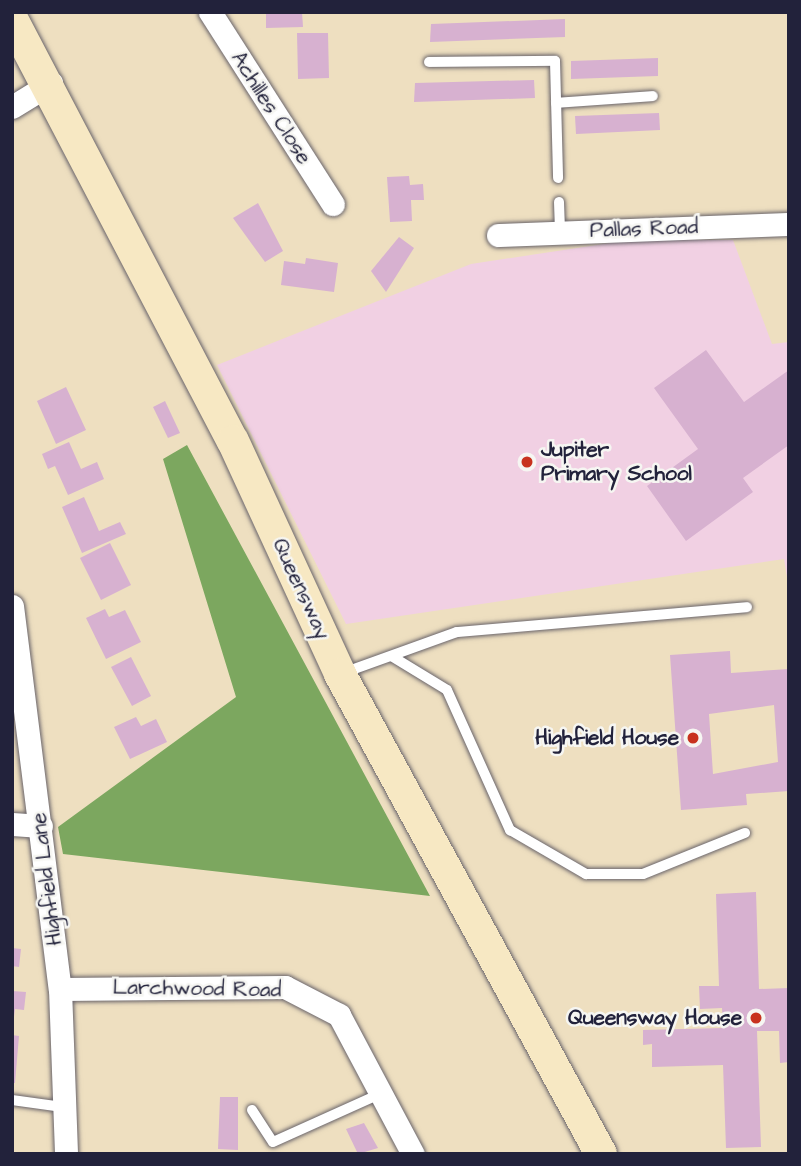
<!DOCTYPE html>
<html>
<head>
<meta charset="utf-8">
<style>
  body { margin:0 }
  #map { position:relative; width:801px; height:1166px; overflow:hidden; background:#eedfc0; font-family:"Architects Daughter",sans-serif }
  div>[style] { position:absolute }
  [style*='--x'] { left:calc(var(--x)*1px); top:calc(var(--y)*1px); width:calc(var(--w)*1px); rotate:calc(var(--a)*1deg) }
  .built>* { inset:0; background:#f1d0e3 }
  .forest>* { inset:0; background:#7ca75f }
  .building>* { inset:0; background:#d7b1d0 }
  .roads { filter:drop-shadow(0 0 2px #69646a) drop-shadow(0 0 2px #69646a) }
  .lane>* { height:10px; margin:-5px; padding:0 5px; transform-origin:5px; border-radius:5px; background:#fff }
  .street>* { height:23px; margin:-11.5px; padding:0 11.5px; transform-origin:11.5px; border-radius:11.5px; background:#fff }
  .secondary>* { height:32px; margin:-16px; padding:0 16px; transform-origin:16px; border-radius:16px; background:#f7e8c3 }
  .dots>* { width:19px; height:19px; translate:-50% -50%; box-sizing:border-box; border:4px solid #f6f6f2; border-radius:50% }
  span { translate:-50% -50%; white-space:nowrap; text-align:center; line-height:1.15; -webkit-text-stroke:5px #f6f6f2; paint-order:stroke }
  .street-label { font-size:21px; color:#22223b }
  .poi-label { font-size:21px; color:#22223b; font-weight:700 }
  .left { translate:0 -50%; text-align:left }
  .right { translate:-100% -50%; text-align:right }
  .frame { position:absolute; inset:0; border:14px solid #22223b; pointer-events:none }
</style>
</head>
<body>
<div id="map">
  <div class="built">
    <div style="clip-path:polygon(630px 240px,733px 240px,772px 344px,789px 342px,789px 589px,784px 559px,346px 624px,217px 365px,471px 264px)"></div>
  </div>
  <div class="forest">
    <div style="clip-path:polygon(187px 445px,430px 896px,63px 854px,58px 827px,236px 697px,163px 459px)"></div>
  </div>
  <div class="building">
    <div style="clip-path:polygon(266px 12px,302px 12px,303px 27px,266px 28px)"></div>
    <div style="clip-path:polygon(565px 19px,565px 37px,430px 42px,431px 24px)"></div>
    <div style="clip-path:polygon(297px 33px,328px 33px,329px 78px,298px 79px)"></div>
    <div style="clip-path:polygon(658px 58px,658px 76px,571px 79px,571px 61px)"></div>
    <div style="clip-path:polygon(534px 80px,535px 98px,414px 102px,415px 83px)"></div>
    <div style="clip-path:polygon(659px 113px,660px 130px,576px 134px,575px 116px)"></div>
    <div style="clip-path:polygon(409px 176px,410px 185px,423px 184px,424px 200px,411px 200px,412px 221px,390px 222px,387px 177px)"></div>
    <div style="clip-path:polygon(258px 203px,283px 251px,265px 262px,233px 218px)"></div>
    <div style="clip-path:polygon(399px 237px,414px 248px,386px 292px,371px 271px)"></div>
    <div style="clip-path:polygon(306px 258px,338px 263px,334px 292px,281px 285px,284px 261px,305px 264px)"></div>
    <div style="clip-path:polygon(706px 350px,744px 402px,789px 370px,789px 445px,743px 478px,753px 492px,686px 541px,647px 486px,698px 449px,654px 388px)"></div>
    <div style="clip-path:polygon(66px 387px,86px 430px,56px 444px,37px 401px)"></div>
    <div style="clip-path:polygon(165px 401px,180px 433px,168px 438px,153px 407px)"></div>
    <div style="clip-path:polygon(69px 442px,81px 469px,97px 462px,104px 479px,68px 495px,55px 466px,48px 469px,42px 454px)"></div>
    <div style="clip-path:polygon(84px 497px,99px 531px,120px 522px,126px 534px,82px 553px,62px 507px)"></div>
    <div style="clip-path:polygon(110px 543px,131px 585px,101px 600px,80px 558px)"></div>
    <div style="clip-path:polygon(105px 609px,109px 617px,125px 610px,141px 642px,106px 659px,86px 618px)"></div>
    <div style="clip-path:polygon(evenodd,730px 651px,731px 673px,789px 669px,789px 791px,746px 794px,747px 805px,681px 810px,670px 655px,730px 651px,774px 705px,778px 762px,713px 774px,709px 714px,774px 705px)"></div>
    <div style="clip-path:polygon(131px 657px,151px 696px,132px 706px,111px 667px)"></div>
    <div style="clip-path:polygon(136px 717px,141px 726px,156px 719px,167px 742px,130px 759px,114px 727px)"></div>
    <div style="clip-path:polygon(756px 892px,759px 989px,789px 988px,789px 1062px,780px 1063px,779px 1031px,757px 1031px,761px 1147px,726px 1148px,723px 1065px,652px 1067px,652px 1044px,643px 1045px,643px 1030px,723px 1028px,722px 1008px,700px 1009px,699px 986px,719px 986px,716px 894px)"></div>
    <div style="clip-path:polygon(12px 948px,21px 949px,19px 967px,12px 966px)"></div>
    <div style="clip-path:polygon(12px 991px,26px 992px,24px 1010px,15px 1009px,14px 1017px)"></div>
    <div style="clip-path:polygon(12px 1035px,19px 1036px,15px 1083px,12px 1083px)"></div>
    <div style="clip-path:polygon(220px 1097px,238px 1097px,238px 1150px,218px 1149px)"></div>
    <div style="clip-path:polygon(364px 1123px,378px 1148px,358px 1154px,346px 1129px)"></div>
  </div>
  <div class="roads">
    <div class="lane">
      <div style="--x:429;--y:62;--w:126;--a:-0.5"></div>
      <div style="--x:555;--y:61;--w:117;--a:88.5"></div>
      <div style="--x:556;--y:103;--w:97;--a:-4.1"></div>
      <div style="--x:559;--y:202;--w:30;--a:88"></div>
      <div style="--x:393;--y:657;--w:63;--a:31.4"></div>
      <div style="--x:447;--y:690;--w:154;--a:65.8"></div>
      <div style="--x:510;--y:830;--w:88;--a:30.1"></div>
      <div style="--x:586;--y:874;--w:57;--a:0"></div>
      <div style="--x:643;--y:874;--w:110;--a:-21.9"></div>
      <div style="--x:343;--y:673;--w:121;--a:-19.8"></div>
      <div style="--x:457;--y:632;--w:291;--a:-4.9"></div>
      <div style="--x:12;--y:1100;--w:51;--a:7.8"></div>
      <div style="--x:252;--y:1110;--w:38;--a:57"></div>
      <div style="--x:273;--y:1142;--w:117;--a:-24.2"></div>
    </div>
    <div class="street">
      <div style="--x:210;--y:12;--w:228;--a:57.4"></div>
      <div style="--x:12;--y:107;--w:46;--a:-31.6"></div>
      <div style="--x:498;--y:235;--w:291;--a:-2.2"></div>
      <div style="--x:12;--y:606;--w:386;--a:82.9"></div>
      <div style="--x:60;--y:989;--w:165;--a:87.9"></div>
      <div style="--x:12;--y:824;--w:29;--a:4"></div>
      <div style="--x:60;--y:989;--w:225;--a:-0.5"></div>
      <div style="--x:285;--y:987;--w:61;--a:27.4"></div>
      <div style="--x:339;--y:1015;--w:157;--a:62"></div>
    </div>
    <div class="secondary">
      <div style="--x:12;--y:19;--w:476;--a:62.4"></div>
      <div style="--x:233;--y:441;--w:256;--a:65.3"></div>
      <div style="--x:340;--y:674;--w:546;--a:61.46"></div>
    </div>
  </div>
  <div class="dots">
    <div style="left:527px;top:462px;background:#c8321e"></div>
    <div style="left:693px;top:738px;background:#c8321e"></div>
    <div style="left:756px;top:1018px;background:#c8321e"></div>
  </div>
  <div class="street-label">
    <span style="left:271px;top:108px;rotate:57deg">Achilles Close</span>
    <span style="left:644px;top:229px;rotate:-2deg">Pallas Road</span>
    <span style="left:301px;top:589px;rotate:65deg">Queensway</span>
    <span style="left:47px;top:879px;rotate:-97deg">Highfield Lane</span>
    <span style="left:197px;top:989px;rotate:1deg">Larchwood Road</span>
  </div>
  <div class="poi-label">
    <span class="left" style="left:541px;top:462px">Jupiter<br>Primary School</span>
    <span class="right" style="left:679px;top:738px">Highfield House</span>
    <span class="right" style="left:742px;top:1018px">Queensway House</span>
  </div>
  <div class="frame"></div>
</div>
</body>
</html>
